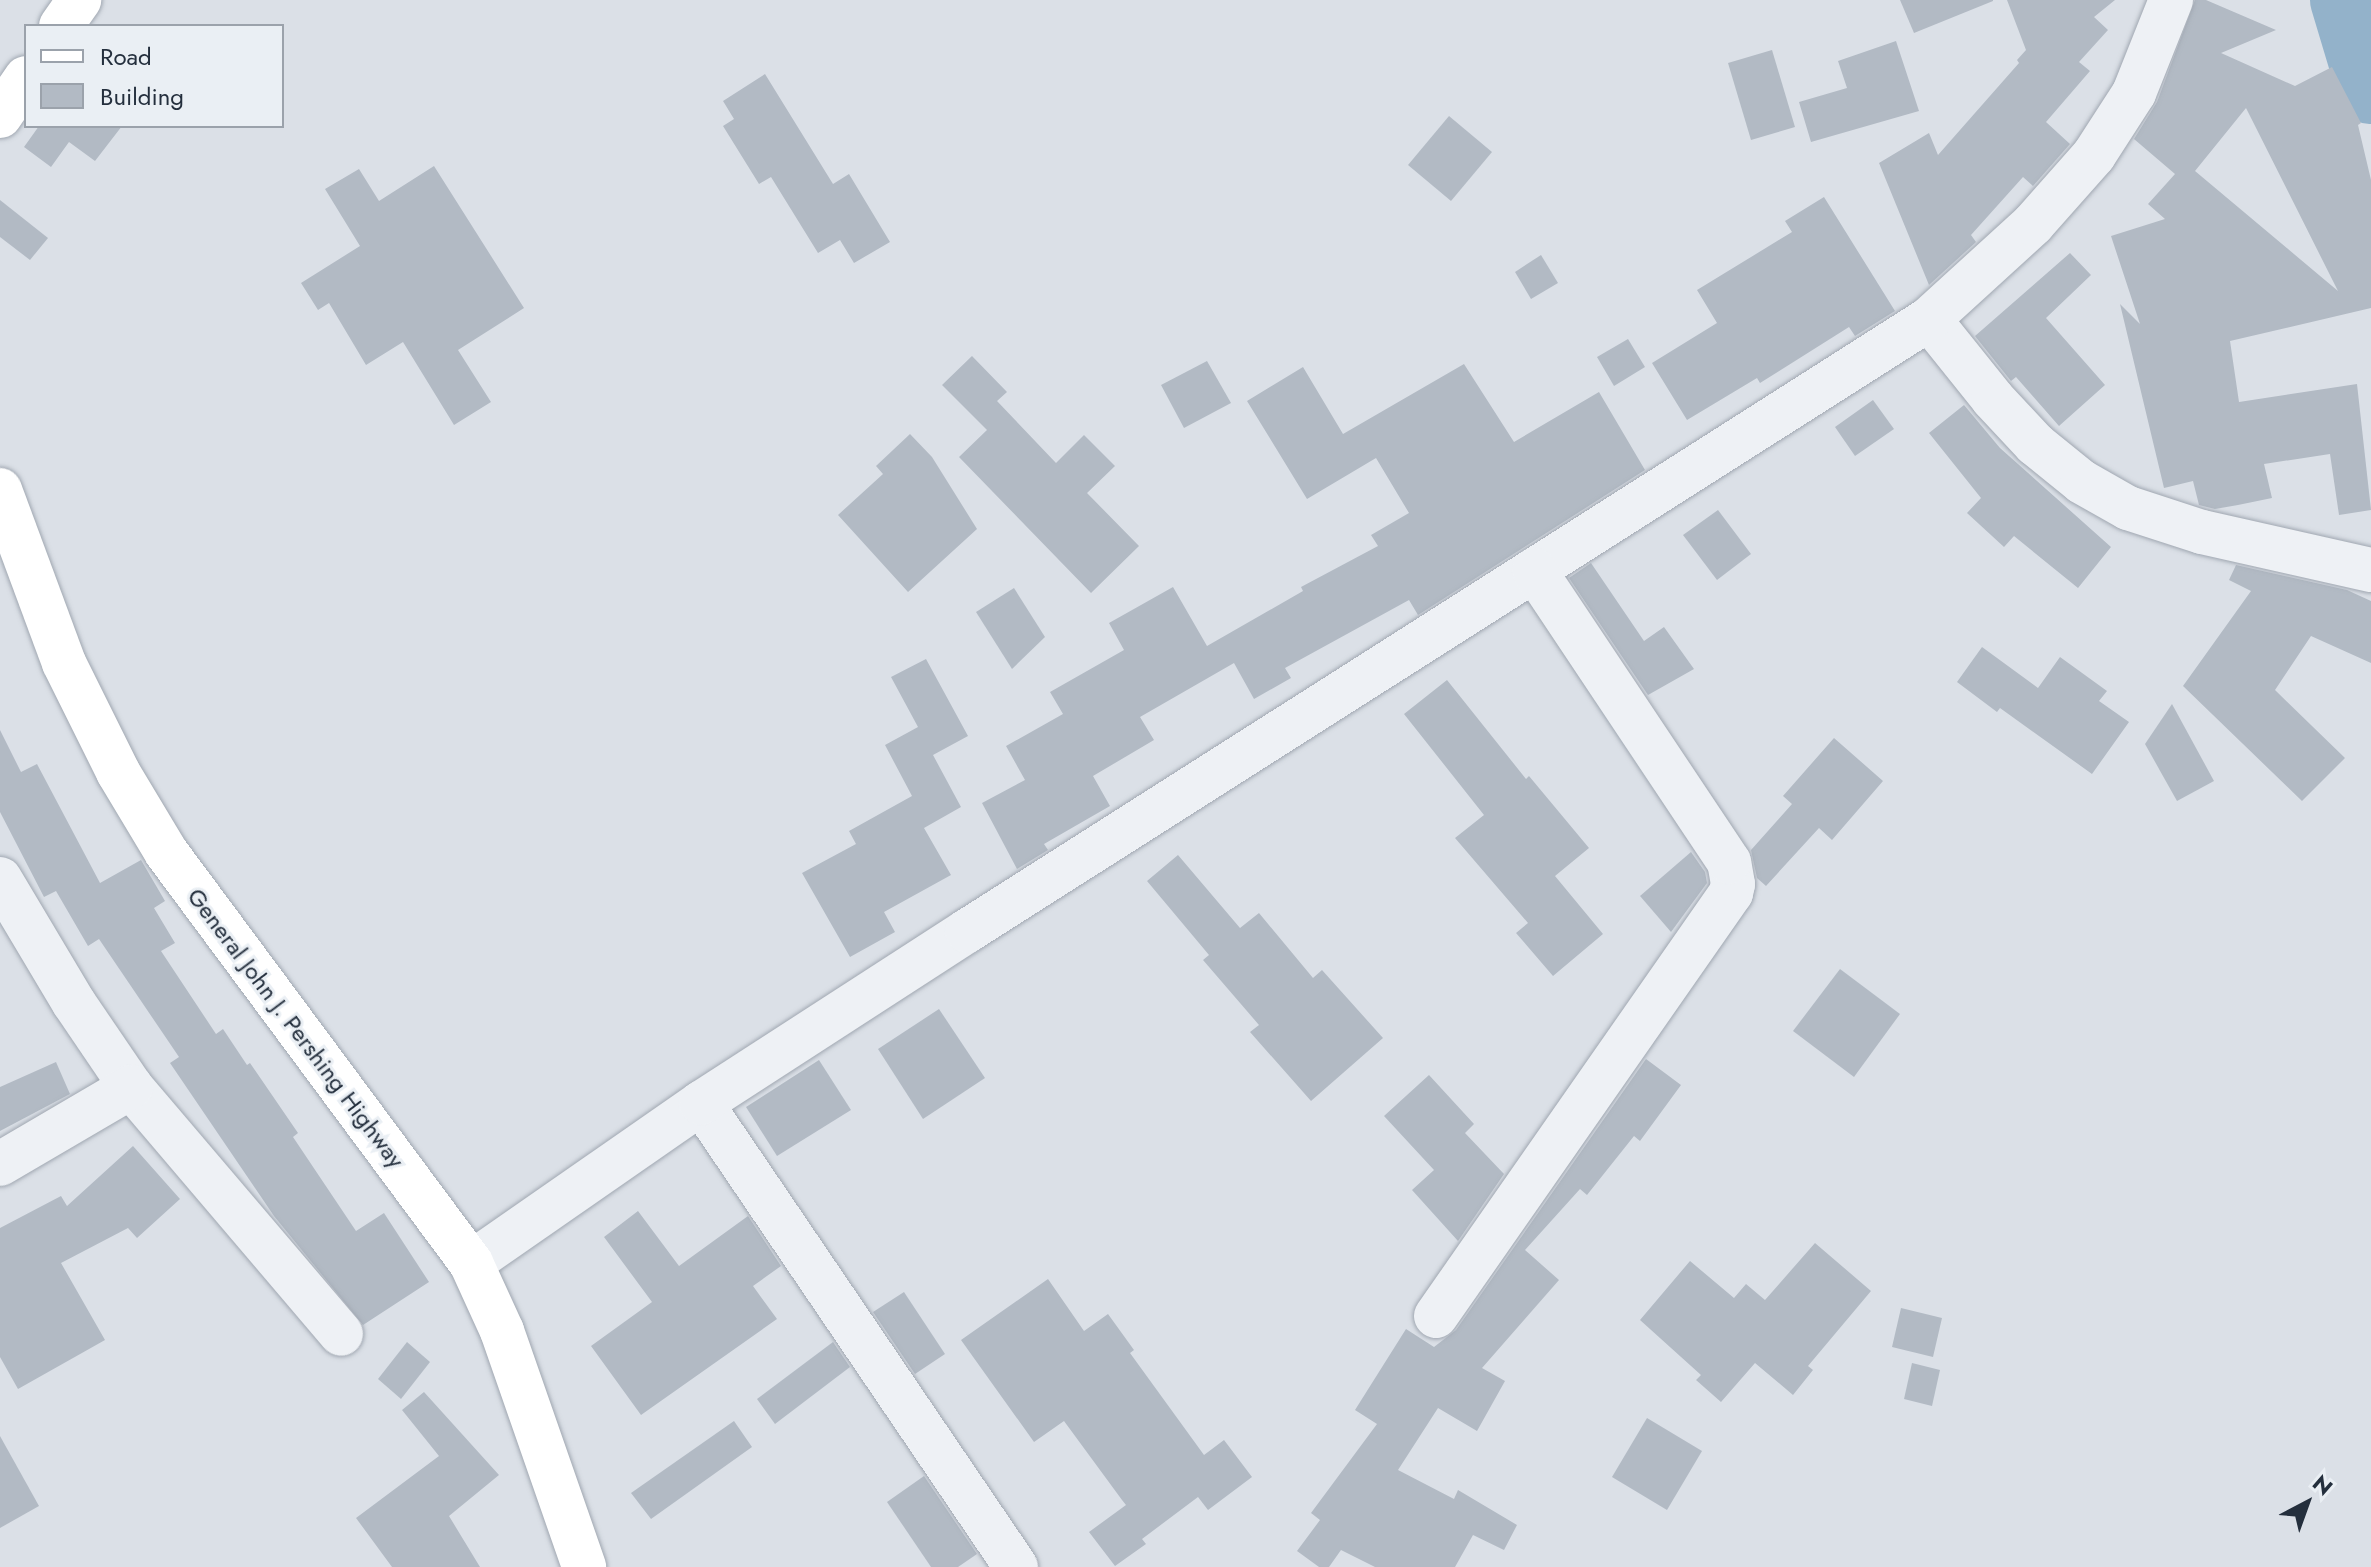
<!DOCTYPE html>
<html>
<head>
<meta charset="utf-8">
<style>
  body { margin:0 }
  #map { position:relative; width:2371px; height:1567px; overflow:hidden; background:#dbe0e7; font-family:Jost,sans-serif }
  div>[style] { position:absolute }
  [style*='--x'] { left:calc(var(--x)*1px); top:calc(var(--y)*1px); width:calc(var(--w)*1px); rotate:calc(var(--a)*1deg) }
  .river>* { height:68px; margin:-34px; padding:0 34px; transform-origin:34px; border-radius:34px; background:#93b2ca }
  .building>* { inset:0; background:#b2bac4 }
  .roads { filter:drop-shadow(0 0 2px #a0a7b1) drop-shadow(0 0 2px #a0a7b1) }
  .minor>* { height:44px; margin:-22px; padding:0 22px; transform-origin:22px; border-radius:22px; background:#eef1f5 }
  .major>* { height:44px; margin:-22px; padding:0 22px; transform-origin:22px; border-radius:22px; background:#fff }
  .highway>* { height:44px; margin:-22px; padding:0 22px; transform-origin:22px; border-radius:22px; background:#fff }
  span { translate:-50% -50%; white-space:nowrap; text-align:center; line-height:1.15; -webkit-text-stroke:6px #eaeff4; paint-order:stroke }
  .street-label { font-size:24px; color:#242f3d }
  .legend { position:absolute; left:24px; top:24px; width:260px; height:104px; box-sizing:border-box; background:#eaeff4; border:2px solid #9ba2ab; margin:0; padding:10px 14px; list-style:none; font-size:24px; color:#242f3d }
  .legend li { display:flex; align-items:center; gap:16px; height:40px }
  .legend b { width:40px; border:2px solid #9ba2ab }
  .north { position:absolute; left:2267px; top:1463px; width:80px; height:80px; -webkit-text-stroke:6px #eaeff4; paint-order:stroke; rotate:41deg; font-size:22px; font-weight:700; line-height:32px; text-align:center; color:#242f3d }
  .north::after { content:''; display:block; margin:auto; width:28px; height:36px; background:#242f3d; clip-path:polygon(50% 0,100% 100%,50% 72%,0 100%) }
</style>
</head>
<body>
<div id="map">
  <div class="river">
    <div style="--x:2344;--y:0;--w:94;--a:73.3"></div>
  </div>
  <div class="building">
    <div style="clip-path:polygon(1900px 0,1993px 0,1993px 1px,1914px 33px)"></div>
    <div style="clip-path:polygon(2007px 0,2115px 0,2094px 17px,2108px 30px,2079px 62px,2090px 71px,2046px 122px,2070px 144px,2033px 186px,2023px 177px,1971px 235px,1976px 242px,1929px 285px,1879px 163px,1929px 133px,1938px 155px,2019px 63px,2017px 60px,2026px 50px)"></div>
    <div style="clip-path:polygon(evenodd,2195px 0,2206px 0,2276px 30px,2221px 53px,2295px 86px,2332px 67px,2361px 123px,2358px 125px,2371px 180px,2371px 308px,2230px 341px,2239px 402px,2357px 384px,2371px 510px,2339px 515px,2330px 454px,2264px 464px,2272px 498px,2238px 505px,2215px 509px,2199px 505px,2193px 481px,2164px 488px,2120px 304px,2140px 324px,2111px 236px,2165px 219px,2148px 204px,2175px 174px,2134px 139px,2157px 102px,2195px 0,2246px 108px,2338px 291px,2195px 171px,2246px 108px)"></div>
    <div style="clip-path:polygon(1896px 41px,1919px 111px,1811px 142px,1799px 102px,1847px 88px,1838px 61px)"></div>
    <div style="clip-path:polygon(1772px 50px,1795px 127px,1751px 140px,1728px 63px)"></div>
    <div style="clip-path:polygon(765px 74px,833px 184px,849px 174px,890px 242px,854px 263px,840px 240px,818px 253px,771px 177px,759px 184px,723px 126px,734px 119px,723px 101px)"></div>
    <div style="clip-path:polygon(1449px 116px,1492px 152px,1451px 201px,1408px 165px)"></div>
    <div style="clip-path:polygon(39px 126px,122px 126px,95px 161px,69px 142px,51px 167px,24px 147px)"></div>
    <div style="clip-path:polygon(434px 166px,524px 308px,458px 350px,491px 402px,454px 425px,403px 342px,366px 365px,329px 303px,318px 310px,301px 283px,360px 246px,325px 189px,359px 169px,379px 201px)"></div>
    <div style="clip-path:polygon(1824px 197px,1895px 311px,1855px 336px,1849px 327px,1760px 383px,1757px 378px,1687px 420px,1652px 363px,1717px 323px,1697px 290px,1792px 232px,1785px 221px)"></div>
    <div style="clip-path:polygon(0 200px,48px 238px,30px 260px,0 237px)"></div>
    <div style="clip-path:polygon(2070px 253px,2091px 275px,2046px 318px,2105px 385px,2059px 426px,2016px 377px,2011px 381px,1975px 336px)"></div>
    <div style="clip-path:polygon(1541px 255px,1558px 283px,1531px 299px,1515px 272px)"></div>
    <div style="clip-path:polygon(1628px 339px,1645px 367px,1614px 386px,1597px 357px)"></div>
    <div style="clip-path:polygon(972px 356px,1007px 392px,997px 401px,1056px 463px,1084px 435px,1115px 466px,1087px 493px,1139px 546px,1091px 593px,959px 457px,987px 430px,942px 385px)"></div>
    <div style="clip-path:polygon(1207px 361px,1231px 403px,1184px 428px,1161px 385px)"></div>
    <div style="clip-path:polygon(1464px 364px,1514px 442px,1599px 392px,1645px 470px,1418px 615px,1409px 600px,1285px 668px,1291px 678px,1254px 699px,1234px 663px,1140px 717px,1154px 740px,1093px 776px,1110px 806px,1044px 844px,1048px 850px,1017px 869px,982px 803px,1025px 780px,1006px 746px,1063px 714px,1050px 692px,1124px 650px,1109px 623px,1173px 587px,1207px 646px,1303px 591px,1301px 587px,1378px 546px,1371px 535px,1409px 513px,1376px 458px,1307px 499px,1247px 401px,1303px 367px,1343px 434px)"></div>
    <div style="clip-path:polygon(1873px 400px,1894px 429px,1855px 456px,1835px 427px)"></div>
    <div style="clip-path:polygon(1964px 405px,2000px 448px,2111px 547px,2078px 588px,2014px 536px,2004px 547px,1967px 513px,1981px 498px,1929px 433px)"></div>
    <div style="clip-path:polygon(910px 434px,932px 457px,977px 529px,908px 592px,838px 515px,883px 474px,876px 466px)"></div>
    <div style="clip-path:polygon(1718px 510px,1751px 554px,1717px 580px,1683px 535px)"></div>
    <div style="clip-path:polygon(1591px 563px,1644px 641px,1664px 627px,1694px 669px,1648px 695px,1569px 578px)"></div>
    <div style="clip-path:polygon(2236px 565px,2347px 590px,2371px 601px,2371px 663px,2311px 636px,2275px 690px,2345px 758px,2302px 801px,2183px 686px,2251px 591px,2229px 580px)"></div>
    <div style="clip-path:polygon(1014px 588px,1045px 637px,1012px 669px,976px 612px)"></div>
    <div style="clip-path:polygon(1982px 647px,2038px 688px,2060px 657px,2107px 691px,2099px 701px,2129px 722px,2092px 774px,2000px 708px,1997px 712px,1957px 682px)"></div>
    <div style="clip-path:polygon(926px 659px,968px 736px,933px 755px,961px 807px,924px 828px,951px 875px,884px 912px,895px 932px,850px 957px,802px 873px,856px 844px,849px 831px,912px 796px,885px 745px,918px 727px,891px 677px)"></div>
    <div style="clip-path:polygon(1447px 680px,1526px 779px,1529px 776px,1589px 848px,1555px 876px,1603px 934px,1553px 976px,1516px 933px,1528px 923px,1455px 838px,1484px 815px,1404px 714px)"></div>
    <div style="clip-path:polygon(2172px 704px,2214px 781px,2177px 801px,2145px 744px)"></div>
    <div style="clip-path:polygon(0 730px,21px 772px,37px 764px,100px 883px,141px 860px,165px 901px,154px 908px,175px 943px,161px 951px,216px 1034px,223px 1029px,247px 1065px,250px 1063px,298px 1133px,293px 1137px,356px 1231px,384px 1213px,429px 1282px,363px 1325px,274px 1216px,170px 1063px,179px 1057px,99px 939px,88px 946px,56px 891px,44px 897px,0 812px)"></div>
    <div style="clip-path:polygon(1834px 738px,1883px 781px,1832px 840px,1819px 828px,1766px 886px,1757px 878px,1751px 850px,1792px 804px,1783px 796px)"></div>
    <div style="clip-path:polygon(1691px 852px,1705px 872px,1707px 883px,1671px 932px,1640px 896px)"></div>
    <div style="clip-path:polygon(1178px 855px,1240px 928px,1259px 913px,1313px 978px,1322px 970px,1383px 1038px,1311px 1101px,1250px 1032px,1259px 1025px,1203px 960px,1209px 955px,1147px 881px)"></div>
    <div style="clip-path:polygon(1840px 969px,1900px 1014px,1854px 1077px,1793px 1031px)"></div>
    <div style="clip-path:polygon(939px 1009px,985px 1078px,923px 1119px,878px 1049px)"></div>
    <div style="clip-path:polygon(1646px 1059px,1681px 1085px,1640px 1141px,1634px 1136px,1587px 1195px,1580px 1189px,1525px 1250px,1559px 1280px,1482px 1368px,1505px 1381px,1477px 1431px,1438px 1408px,1398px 1470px,1454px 1499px,1458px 1490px,1517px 1525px,1504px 1550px,1473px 1535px,1455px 1567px,1375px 1567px,1341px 1550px,1329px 1567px,1319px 1567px,1297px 1551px,1320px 1520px,1311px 1513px,1377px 1424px,1355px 1410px,1406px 1329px,1434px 1347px,1456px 1330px)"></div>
    <div style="clip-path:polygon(819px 1060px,851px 1110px,777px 1156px,746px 1107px)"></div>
    <div style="clip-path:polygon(56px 1062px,70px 1094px,0 1131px,0 1087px)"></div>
    <div style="clip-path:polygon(1429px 1075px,1474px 1124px,1465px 1133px,1504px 1174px,1458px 1241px,1412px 1190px,1434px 1170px,1384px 1116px)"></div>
    <div style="clip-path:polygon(133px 1146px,180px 1199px,137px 1238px,128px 1228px,61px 1263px,105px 1340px,18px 1389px,0 1357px,0 1228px,61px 1196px,67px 1206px)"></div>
    <div style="clip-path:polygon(638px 1211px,679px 1266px,748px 1216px,781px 1266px,753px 1286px,777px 1319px,641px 1415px,591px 1346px,652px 1302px,604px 1237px)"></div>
    <div style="clip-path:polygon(1815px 1243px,1871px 1291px,1808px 1366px,1813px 1370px,1793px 1395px,1755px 1363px,1721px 1402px,1696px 1380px,1701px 1375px,1640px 1320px,1690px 1261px,1734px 1298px,1746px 1284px,1765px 1300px)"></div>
    <div style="clip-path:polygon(1048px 1279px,1084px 1331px,1108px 1314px,1134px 1350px,1130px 1353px,1204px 1455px,1224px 1440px,1252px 1477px,1208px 1510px,1198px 1497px,1142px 1539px,1146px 1544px,1115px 1566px,1089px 1532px,1126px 1505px,1122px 1500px,1064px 1421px,1034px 1442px,961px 1340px)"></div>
    <div style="clip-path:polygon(904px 1292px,945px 1354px,915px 1374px,873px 1312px)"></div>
    <div style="clip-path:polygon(1901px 1308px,1942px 1318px,1933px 1357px,1892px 1347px)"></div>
    <div style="clip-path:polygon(407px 1342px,430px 1362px,401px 1399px,378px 1379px)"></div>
    <div style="clip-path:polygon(833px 1342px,850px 1367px,775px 1424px,757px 1399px)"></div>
    <div style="clip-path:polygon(1912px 1363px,1940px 1370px,1932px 1406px,1904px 1399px)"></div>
    <div style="clip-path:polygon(424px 1392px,499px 1475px,449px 1516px,480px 1567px,392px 1567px,356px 1518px,439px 1456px,402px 1410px)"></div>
    <div style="clip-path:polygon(1647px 1418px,1702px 1451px,1667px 1510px,1612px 1477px)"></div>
    <div style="clip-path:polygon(734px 1421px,752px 1447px,651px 1519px,631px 1493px)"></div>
    <div style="clip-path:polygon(0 1436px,39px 1506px,0 1528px)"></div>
    <div style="clip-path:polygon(924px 1476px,977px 1554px,958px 1567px,931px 1567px,887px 1502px)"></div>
  </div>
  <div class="roads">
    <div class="minor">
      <div style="--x:1929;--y:319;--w:102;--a:51.3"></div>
      <div style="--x:1993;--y:399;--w:62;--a:47"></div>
      <div style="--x:2035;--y:444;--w:60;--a:39"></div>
      <div style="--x:2082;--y:482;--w:53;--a:29.5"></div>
      <div style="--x:2128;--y:508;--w:78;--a:18"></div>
      <div style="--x:2202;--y:532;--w:173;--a:12.7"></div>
      <div style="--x:0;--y:879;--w:144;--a:59.2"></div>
      <div style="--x:74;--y:1003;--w:102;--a:55.8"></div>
      <div style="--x:131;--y:1087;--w:324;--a:49.6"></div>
      <div style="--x:701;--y:1103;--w:561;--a:55.83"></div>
      <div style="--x:0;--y:1164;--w:152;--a:-30.4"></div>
      <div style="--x:471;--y:1263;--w:280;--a:-34.8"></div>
      <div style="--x:701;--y:1103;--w:317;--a:-32.9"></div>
      <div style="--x:967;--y:931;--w:1140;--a:-32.46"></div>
      <div style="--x:1929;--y:319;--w:141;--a:-42.4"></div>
      <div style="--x:2033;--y:224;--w:92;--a:-48.5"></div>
      <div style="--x:2094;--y:155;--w:74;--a:-57.2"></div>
      <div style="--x:2134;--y:93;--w:100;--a:-68.3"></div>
      <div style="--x:1436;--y:1316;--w:516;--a:-55.11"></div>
      <div style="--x:1731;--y:893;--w:9;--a:-77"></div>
      <div style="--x:1733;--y:884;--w:22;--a:-100"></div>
      <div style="--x:1729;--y:862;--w:351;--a:-123.7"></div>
    </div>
    <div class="major">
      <div style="--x:0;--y:490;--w:184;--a:69.7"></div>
      <div style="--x:64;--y:663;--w:122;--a:63.6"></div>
      <div style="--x:118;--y:772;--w:93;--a:59"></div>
      <div style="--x:166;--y:852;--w:512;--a:53.42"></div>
      <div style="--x:471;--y:1263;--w:75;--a:65.5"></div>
      <div style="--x:502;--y:1331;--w:250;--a:70.8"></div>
    </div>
    <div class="highway">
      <div style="--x:61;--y:26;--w:32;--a:-55"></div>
      <div style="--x:0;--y:116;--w:46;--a:-55.6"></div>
    </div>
  </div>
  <div class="street-label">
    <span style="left:296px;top:1028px;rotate:53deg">General John J. Pershing Highway</span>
  </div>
  <ul class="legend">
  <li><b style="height:10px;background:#fff"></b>Road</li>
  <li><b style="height:22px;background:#b2bac4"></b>Building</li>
  </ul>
  <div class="north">N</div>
</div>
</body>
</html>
